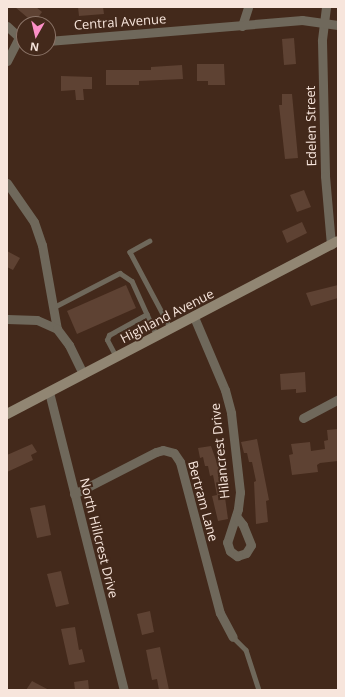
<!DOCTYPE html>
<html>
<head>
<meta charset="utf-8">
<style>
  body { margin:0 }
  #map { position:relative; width:345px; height:697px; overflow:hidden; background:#43291b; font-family:"Open Sans",sans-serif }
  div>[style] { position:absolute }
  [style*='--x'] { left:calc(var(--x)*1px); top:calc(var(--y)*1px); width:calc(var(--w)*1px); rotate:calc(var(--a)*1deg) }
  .building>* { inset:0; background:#5e4233 }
  .service>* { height:4.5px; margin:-2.25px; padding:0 2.25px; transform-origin:2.25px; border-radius:2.25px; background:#6f685b }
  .minor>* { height:9px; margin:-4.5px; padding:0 4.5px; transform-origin:4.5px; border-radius:4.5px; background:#6f685b }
  .secondary>* { height:10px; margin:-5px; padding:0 5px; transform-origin:5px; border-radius:5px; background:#918673 }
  span { translate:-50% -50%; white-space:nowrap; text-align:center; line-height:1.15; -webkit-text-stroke:4px #43291b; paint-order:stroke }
  .street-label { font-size:13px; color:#f7e5dc }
  .frame { position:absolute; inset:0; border:8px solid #f7e5dc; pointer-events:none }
  .north { position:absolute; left:16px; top:16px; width:40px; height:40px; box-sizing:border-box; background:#43291b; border:1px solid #8b7468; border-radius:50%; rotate:188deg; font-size:11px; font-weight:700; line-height:16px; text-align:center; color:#f7e5dc }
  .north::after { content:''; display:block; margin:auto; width:14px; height:18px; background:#fb8fc6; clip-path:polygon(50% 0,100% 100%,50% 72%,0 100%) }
</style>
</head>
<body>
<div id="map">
  <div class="building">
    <div style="clip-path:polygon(15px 7px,36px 7px,42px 12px,34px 23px)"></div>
    <div style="clip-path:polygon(78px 7px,103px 7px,104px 14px,79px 16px)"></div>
    <div style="clip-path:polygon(294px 38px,296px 64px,284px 65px,282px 39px)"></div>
    <div style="clip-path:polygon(197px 64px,224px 64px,225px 85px,208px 85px,208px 81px,197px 81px)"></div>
    <div style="clip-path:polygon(182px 65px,183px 79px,139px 81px,139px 85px,106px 85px,106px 70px,151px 70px,151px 67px)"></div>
    <div style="clip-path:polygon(61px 76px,92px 77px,92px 89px,83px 89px,84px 100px,76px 100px,75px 90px,61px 91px)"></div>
    <div style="clip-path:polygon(282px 94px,292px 94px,298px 158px,285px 159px,279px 105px,282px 105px)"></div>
    <div style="clip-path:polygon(304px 190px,311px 207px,297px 212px,290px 195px)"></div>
    <div style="clip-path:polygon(302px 222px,307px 233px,287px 243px,282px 231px)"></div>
    <div style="clip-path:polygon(7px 251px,20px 258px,13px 270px,7px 267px)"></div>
    <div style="clip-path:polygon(126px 285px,136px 308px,77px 334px,67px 311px)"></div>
    <div style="clip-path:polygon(338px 285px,338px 298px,311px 306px,306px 293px)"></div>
    <div style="clip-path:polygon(305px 372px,306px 392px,296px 393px,296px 389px,281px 390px,280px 374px)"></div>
    <div style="clip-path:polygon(338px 429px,338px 461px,320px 463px,317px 465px,318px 472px,292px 475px,289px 455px,293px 454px,291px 444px,310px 442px,311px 451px,325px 449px,324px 441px,328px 440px,327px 430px)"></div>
    <div style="clip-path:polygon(257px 439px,269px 500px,266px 501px,268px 522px,256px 524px,254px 482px,256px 481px,252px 462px,249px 462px,247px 453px,244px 453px,241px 442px)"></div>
    <div style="clip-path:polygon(32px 444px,37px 452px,31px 455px,33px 460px,7px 472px,7px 455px)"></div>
    <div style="clip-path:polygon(211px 446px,217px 463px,220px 462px,222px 471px,225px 471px,227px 483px,223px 483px,228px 519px,218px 521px,212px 496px,217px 495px,213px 475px,210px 476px,208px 466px,205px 466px,203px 457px,200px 458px,198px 448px)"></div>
    <div style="clip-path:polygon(45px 505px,51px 535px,37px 538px,30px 508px)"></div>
    <div style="clip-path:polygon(61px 571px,69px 604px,56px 607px,47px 574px)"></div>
    <div style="clip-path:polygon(150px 611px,154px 632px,142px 635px,137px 614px)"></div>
    <div style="clip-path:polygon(75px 627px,79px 650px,82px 649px,85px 662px,69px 665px,61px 629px)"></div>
    <div style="clip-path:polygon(160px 647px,169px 690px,159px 690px,157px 679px,152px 680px,146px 650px)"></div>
    <div style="clip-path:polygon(88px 680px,89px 690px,75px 690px,74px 682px)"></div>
    <div style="clip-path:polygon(32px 681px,49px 690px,26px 690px)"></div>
  </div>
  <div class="service">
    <div style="--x:150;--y:241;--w:23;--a:151"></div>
    <div style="--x:130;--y:252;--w:87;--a:62"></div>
    <div style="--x:54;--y:307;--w:74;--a:-27.3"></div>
    <div style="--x:120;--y:273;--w:14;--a:34"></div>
    <div style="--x:132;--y:281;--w:60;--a:65.6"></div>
    <div style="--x:116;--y:357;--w:19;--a:-118"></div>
    <div style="--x:107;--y:340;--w:5;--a:-68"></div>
    <div style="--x:109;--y:335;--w:43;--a:-28.9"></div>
    <div style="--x:233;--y:637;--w:18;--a:45"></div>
    <div style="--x:246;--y:650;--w:42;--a:72"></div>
  </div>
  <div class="minor">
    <div style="--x:326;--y:7;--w:34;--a:97"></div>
    <div style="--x:322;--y:41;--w:135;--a:88.7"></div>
    <div style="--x:325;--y:176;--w:69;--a:85"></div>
    <div style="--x:7;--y:26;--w:22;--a:43"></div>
    <div style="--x:242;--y:26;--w:20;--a:-72"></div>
    <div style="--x:48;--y:41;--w:255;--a:-4.7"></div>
    <div style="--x:302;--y:20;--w:36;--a:8"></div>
    <div style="--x:7;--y:61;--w:25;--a:-63"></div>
    <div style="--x:7;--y:183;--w:47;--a:55.3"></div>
    <div style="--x:34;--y:222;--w:24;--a:71"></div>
    <div style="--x:42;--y:245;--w:85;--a:79.9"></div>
    <div style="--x:194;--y:317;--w:79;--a:67"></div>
    <div style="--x:225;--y:390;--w:24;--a:75"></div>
    <div style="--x:231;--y:413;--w:80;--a:83.5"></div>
    <div style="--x:240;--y:492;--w:17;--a:97"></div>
    <div style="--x:238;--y:509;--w:35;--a:108"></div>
    <div style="--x:227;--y:542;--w:9;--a:72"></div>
    <div style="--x:230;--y:551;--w:9;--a:36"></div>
    <div style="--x:237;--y:556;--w:9;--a:-18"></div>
    <div style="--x:246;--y:553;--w:9;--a:-58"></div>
    <div style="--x:251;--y:545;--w:22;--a:-112"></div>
    <div style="--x:243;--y:525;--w:11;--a:-128"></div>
    <div style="--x:7;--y:319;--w:30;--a:2"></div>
    <div style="--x:37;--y:320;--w:22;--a:24"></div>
    <div style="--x:57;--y:329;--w:20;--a:53"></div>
    <div style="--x:69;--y:345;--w:32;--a:64"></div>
    <div style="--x:49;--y:392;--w:307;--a:75.9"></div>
    <div style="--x:303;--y:418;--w:40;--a:-28"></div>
    <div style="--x:74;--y:494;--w:92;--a:-27.1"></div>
    <div style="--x:156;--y:452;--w:7;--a:-16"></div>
    <div style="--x:163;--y:450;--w:11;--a:15"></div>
    <div style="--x:174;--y:453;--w:11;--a:56"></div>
    <div style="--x:180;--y:462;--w:156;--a:75.2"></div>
    <div style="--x:220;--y:613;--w:27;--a:62"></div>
  </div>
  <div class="secondary">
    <div style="--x:7;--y:414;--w:373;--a:-27.6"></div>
  </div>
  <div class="street-label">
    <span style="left:120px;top:22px;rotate:-4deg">Central Avenue</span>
    <span style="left:311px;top:126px;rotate:-91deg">Edelen Street</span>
    <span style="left:167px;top:316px;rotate:-27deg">Highland Avenue</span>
    <span style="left:220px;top:451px;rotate:-96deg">Hilancrest Drive</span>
    <span style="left:203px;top:501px;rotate:75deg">Bertram Lane</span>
    <span style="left:99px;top:538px;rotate:76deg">North Hillcrest Drive</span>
  </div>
  <div class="frame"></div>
  <div class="north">N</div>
</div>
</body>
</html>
